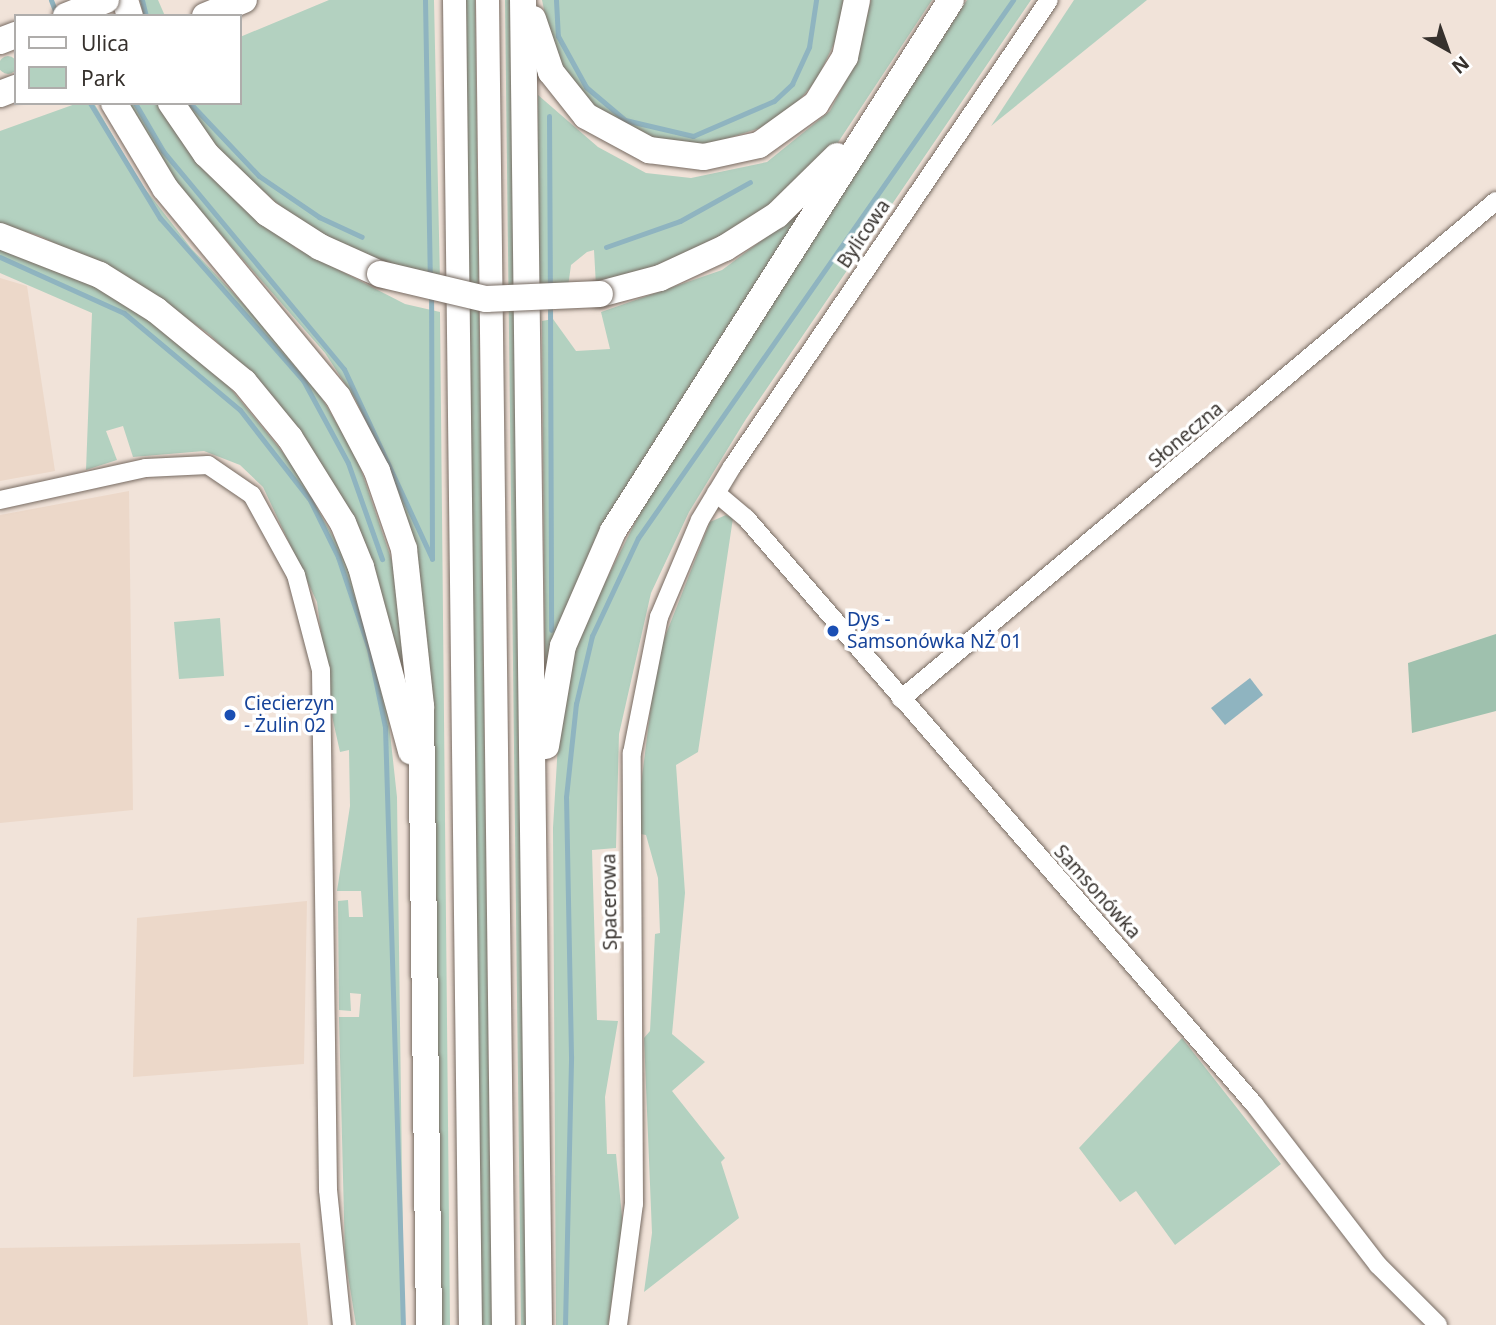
<!DOCTYPE html>
<html>
<head>
<meta charset="utf-8">
<style>
  body { margin:0 }
  #map { position:relative; width:1496px; height:1325px; overflow:hidden; background:#f1e3d9; font-family:"Noto Sans",sans-serif }
  div>[style] { position:absolute }
  [style*='--x'] { left:calc(var(--x)*1px); top:calc(var(--y)*1px); width:calc(var(--w)*1px); rotate:calc(var(--a)*1deg) }
  .built>* { inset:0; background:#ecd8c9 }
  .green>* { inset:0; background:#b3d1c0 }
  .round { border-radius:50% }
  .forest>* { inset:0; background:#9fc1ae }
  .water>* { inset:0; background:#8fb4c0 }
  .stream>* { height:5px; margin:-2.5px; padding:0 2.5px; transform-origin:2.5px; border-radius:2.5px; background:#8fb4c0 }
  .roads { filter:drop-shadow(0 0 2px #766a61) drop-shadow(0 0 2px #766a61) }
  .minor>* { height:18px; margin:-9px; padding:0 9px; transform-origin:9px; border-radius:9px; background:#fff }
  .major>* { height:23px; margin:-11.5px; padding:0 11.5px; transform-origin:11.5px; border-radius:11.5px; background:#fff }
  .highway>* { height:26px; margin:-13px; padding:0 13px; transform-origin:13px; border-radius:13px; background:#fff }
  .bridges { filter:drop-shadow(0 0 2px #766a61) drop-shadow(0 0 2px #766a61) }
  .highway-bridge>* { height:26px; margin:-13px; padding:0 13px; transform-origin:13px; border-radius:13px; background:#fff }
  .dots>* { width:19px; height:19px; translate:-50% -50%; box-sizing:border-box; border:4px solid #fff; border-radius:50% }
  span { translate:-50% -50%; white-space:nowrap; text-align:center; line-height:1.15; -webkit-text-stroke:7px #fff; paint-order:stroke }
  .street-label { font-size:19px; color:#36312d }
  .transit-label { font-size:19px; color:#164399 }
  .left { translate:0 -50%; text-align:left }
  .legend { position:absolute; left:14px; top:14px; width:228px; height:91px; box-sizing:border-box; background:#fff; border:2px solid #afadab; margin:0; padding:9px 12px; list-style:none; font-size:21px; color:#36312d }
  .legend li { display:flex; align-items:center; gap:14px; height:35px }
  .legend b { width:35px; border:2px solid #afadab }
  .north { position:absolute; left:1412px; top:14px; width:70px; height:70px; -webkit-text-stroke:5px #fff; paint-order:stroke; rotate:140deg; font-size:19px; font-weight:700; line-height:28px; text-align:center; color:#36312d }
  .north::after { content:''; display:block; margin:auto; width:24px; height:32px; background:#36312d; clip-path:polygon(50% 0,100% 100%,50% 72%,0 100%) }
</style>
</head>
<body>
<div id="map">
  <div class="built">
    <div style="clip-path:polygon(0 278px,27px 286px,55px 471px,0 481px)"></div>
    <div style="clip-path:polygon(129px 491px,133px 810px,0 823px,0 515px)"></div>
    <div style="clip-path:polygon(307px 901px,304px 1064px,133px 1077px,137px 918px)"></div>
    <div style="clip-path:polygon(300px 1243px,308px 1325px,0 1325px,0 1248px)"></div>
  </div>
  <div class="green">
    <div style="clip-path:polygon(142px 0,158px 0,165px 16px,148px 16px)"></div>
    <div style="clip-path:polygon(329px 0,434px 0,440px 282px,345px 249px,285px 210px,222px 155px,186px 103px,240px 103px,240px 37px)"></div>
    <div style="clip-path:polygon(466px 0,475px 0,492px 1325px,480px 1325px)"></div>
    <div style="clip-path:polygon(505px 0,516px 0,532px 1325px,521px 1325px)"></div>
    <div style="clip-path:polygon(542px 0,843px 0,842px 27px,816px 81px,793px 107px,766px 126px,706px 145px,647px 139px,583px 101px,552px 49px)"></div>
    <div style="clip-path:polygon(871px 0,932px 0,833px 150px,775px 209px,721px 244px,596px 286px,594px 250px,587px 252px,571px 265px,568px 287px,538px 289px,538px 95px,598px 147px,646px 173px,691px 178px,767px 162px,830px 111px,856px 61px)"></div>
    <div style="clip-path:polygon(967px 0,1031px 0,746px 419px,689px 512px,651px 593px,619px 734px,616px 848px,592px 850px,597px 1020px,618px 1021px,605px 1097px,607px 1154px,616px 1154px,623px 1227px,608px 1325px,556px 1325px,553px 828px,561px 693px,576px 640px,648px 497px)"></div>
    <div style="clip-path:polygon(1074px 0,1147px 0,991px 126px)"></div>
    <div class="round" style="left:-1px;top:56px;width:18px;height:18px"></div>
    <div style="clip-path:polygon(78px 103px,94px 103px,139px 181px,191px 248px,306px 371px,357px 458px,396px 573px,406px 697px,322px 468px,277px 401px,209px 334px,138px 284px,40px 236px,0 224px,0 131px)"></div>
    <div style="clip-path:polygon(128px 103px,160px 103px,242px 204px,296px 248px,405px 304px,440px 312px,450px 1325px,441px 1325px,432px 734px,421px 583px,386px 461px,355px 399px,325px 353px,161px 166px)"></div>
    <div style="clip-path:polygon(800px 212px,802px 219px,551px 649px,545px 671px,542px 321px,553px 319px,576px 351px,610px 349px,601px 312px,722px 270px)"></div>
    <div style="clip-path:polygon(0 244px,43px 259px,138px 310px,217px 372px,293px 465px,358px 581px,384px 678px,397px 797px,404px 1325px,356px 1325px,345px 1257px,339px 1017px,359px 1017px,361px 994px,350px 993px,351px 1011px,339px 1010px,338px 901px,348px 900px,349px 917px,363px 917px,361px 891px,337px 891px,350px 806px,349px 750px,340px 752px,332px 716px,317px 602px,263px 487px,240px 465px,204px 451px,133px 457px,123px 426px,106px 431px,117px 460px,86px 470px,92px 313px,0 273px)"></div>
    <div style="clip-path:polygon(726px 515px,733px 518px,698px 752px,676px 765px,685px 893px,672px 1034px,705px 1062px,672px 1091px,725px 1158px,721px 1162px,739px 1218px,644px 1292px,652px 1233px,644px 1038px,650px 1031px,655px 934px,660px 933px,658px 878px,646px 835px,635px 833px,657px 657px,710px 522px)"></div>
    <div style="clip-path:polygon(220px 618px,224px 676px,179px 679px,174px 622px)"></div>
    <div style="clip-path:polygon(1182px 1038px,1281px 1164px,1175px 1245px,1136px 1191px,1120px 1202px,1079px 1148px)"></div>
  </div>
  <div class="forest">
    <div style="clip-path:polygon(1496px 634px,1496px 711px,1412px 733px,1408px 663px)"></div>
  </div>
  <div class="water">
    <div style="clip-path:polygon(1250px 678px,1263px 695px,1225px 725px,1211px 708px)"></div>
  </div>
  <div class="stream">
    <div style="--x:51;--y:0;--w:17;--a:69"></div>
    <div style="--x:142;--y:0;--w:16;--a:76"></div>
    <div style="--x:425;--y:0;--w:277;--a:89"></div>
    <div style="--x:556;--y:0;--w:36;--a:87"></div>
    <div style="--x:558;--y:36;--w:58;--a:61.2"></div>
    <div style="--x:586;--y:87;--w:51;--a:40.2"></div>
    <div style="--x:625;--y:120;--w:70;--a:13.2"></div>
    <div style="--x:693;--y:136;--w:88;--a:-23.4"></div>
    <div style="--x:774;--y:101;--w:25;--a:-43"></div>
    <div style="--x:792;--y:84;--w:41;--a:-65.3"></div>
    <div style="--x:809;--y:47;--w:48;--a:-81.5"></div>
    <div style="--x:90;--y:103;--w:135;--a:58.7"></div>
    <div style="--x:160;--y:218;--w:216;--a:48.6"></div>
    <div style="--x:303;--y:380;--w:94;--a:61.5"></div>
    <div style="--x:348;--y:463;--w:102;--a:70.5"></div>
    <div style="--x:135;--y:103;--w:56;--a:59.7"></div>
    <div style="--x:163;--y:151;--w:283;--a:50.3"></div>
    <div style="--x:344;--y:369;--w:209;--a:65.1"></div>
    <div style="--x:432;--y:559;--w:265;--a:-90.2"></div>
    <div style="--x:190;--y:103;--w:100;--a:46.6"></div>
    <div style="--x:259;--y:176;--w:73;--a:34.3"></div>
    <div style="--x:319;--y:217;--w:47;--a:24.9"></div>
    <div style="--x:549;--y:116;--w:172;--a:89.7"></div>
    <div style="--x:606;--y:247;--w:78;--a:-19.4"></div>
    <div style="--x:680;--y:221;--w:80;--a:-29.1"></div>
    <div style="--x:0;--y:257;--w:136;--a:24.3"></div>
    <div style="--x:124;--y:313;--w:151;--a:39.9"></div>
    <div style="--x:240;--y:410;--w:114;--a:52.1"></div>
    <div style="--x:310;--y:500;--w:64;--a:63.8"></div>
    <div style="--x:338;--y:557;--w:97;--a:71.4"></div>
    <div style="--x:369;--y:649;--w:80;--a:78.4"></div>
    <div style="--x:385;--y:727;--w:598;--a:88.28"></div>
    <div style="--x:550;--y:304;--w:326;--a:89.8"></div>
    <div style="--x:565;--y:1325;--w:269;--a:-88.7"></div>
    <div style="--x:571;--y:1056;--w:259;--a:-91.1"></div>
    <div style="--x:566;--y:797;--w:94;--a:-83.9"></div>
    <div style="--x:576;--y:704;--w:70;--a:-76.8"></div>
    <div style="--x:592;--y:636;--w:108;--a:-64.9"></div>
    <div style="--x:638;--y:538;--w:656;--a:-55.12"></div>
  </div>
  <div class="roads">
    <div class="minor">
      <div style="--x:716;--y:493;--w:39;--a:40"></div>
      <div style="--x:746;--y:518;--w:776;--a:49.08"></div>
      <div style="--x:1254;--y:1104;--w:203;--a:52.4"></div>
      <div style="--x:1378;--y:1265;--w:85;--a:45"></div>
      <div style="--x:0;--y:500;--w:149;--a:-12.4"></div>
      <div style="--x:146;--y:468;--w:62;--a:-2.8"></div>
      <div style="--x:208;--y:465;--w:53;--a:34.3"></div>
      <div style="--x:252;--y:495;--w:91;--a:61.2"></div>
      <div style="--x:296;--y:575;--w:98;--a:75.3"></div>
      <div style="--x:321;--y:670;--w:520;--a:89.23"></div>
      <div style="--x:328;--y:1190;--w:136;--a:84.1"></div>
      <div style="--x:901;--y:699;--w:776;--a:-39.93"></div>
      <div style="--x:618;--y:1325;--w:122;--a:-82.5"></div>
      <div style="--x:634;--y:1204;--w:451;--a:-90.3"></div>
      <div style="--x:632;--y:753;--w:139;--a:-78.8"></div>
      <div style="--x:659;--y:617;--w:105;--a:-67.1"></div>
      <div style="--x:700;--y:520;--w:62;--a:-58.9"></div>
      <div style="--x:732;--y:467;--w:564;--a:-55.83"></div>
    </div>
    <div class="major">
      <div style="--x:454;--y:0;--w:1325;--a:89.31"></div>
      <div style="--x:487;--y:0;--w:1325;--a:89.31"></div>
    </div>
    <div class="highway">
      <div style="--x:125;--y:0;--w:17;--a:73"></div>
      <div style="--x:523;--y:0;--w:1325;--a:89.31"></div>
      <div style="--x:205;--y:16;--w:42;--a:-22.3"></div>
      <div style="--x:533;--y:19;--w:56;--a:71.2"></div>
      <div style="--x:551;--y:72;--w:56;--a:51.5"></div>
      <div style="--x:586;--y:116;--w:72;--a:28.4"></div>
      <div style="--x:649;--y:150;--w:55;--a:7.3"></div>
      <div style="--x:704;--y:157;--w:56;--a:-12.3"></div>
      <div style="--x:759;--y:145;--w:70;--a:-35.7"></div>
      <div style="--x:816;--y:104;--w:55;--a:-58.3"></div>
      <div style="--x:845;--y:57;--w:58;--a:-78.1"></div>
      <div style="--x:0;--y:41;--w:17;--a:-21"></div>
      <div style="--x:0;--y:94;--w:17;--a:-21"></div>
      <div style="--x:114;--y:103;--w:99;--a:59"></div>
      <div style="--x:165;--y:188;--w:271;--a:50.4"></div>
      <div style="--x:338;--y:397;--w:84;--a:62.2"></div>
      <div style="--x:377;--y:471;--w:83;--a:70.9"></div>
      <div style="--x:404;--y:549;--w:158;--a:83.8"></div>
      <div style="--x:421;--y:706;--w:619;--a:89.26"></div>
      <div style="--x:171;--y:103;--w:62;--a:55.5"></div>
      <div style="--x:206;--y:154;--w:85;--a:44"></div>
      <div style="--x:267;--y:213;--w:63;--a:32.7"></div>
      <div style="--x:320;--y:247;--w:66;--a:24.2"></div>
      <div style="--x:0;--y:236;--w:107;--a:21.3"></div>
      <div style="--x:100;--y:275;--w:66;--a:32"></div>
      <div style="--x:156;--y:310;--w:114;--a:39.3"></div>
      <div style="--x:244;--y:382;--w:72;--a:50.6"></div>
      <div style="--x:290;--y:438;--w:100;--a:58.1"></div>
      <div style="--x:343;--y:523;--w:48;--a:67.8"></div>
      <div style="--x:361;--y:567;--w:191;--a:74.8"></div>
      <div style="--x:600;--y:294;--w:62;--a:-14.9"></div>
      <div style="--x:660;--y:278;--w:72;--a:-24.8"></div>
      <div style="--x:725;--y:248;--w:62;--a:-32.4"></div>
      <div style="--x:777;--y:215;--w:84;--a:-44.5"></div>
      <div style="--x:546;--y:746;--w:101;--a:-80.4"></div>
      <div style="--x:563;--y:646;--w:125;--a:-66.5"></div>
      <div style="--x:613;--y:531;--w:629;--a:-57.52"></div>
    </div>
  </div>
  <div class="bridges">
    <div class="highway-bridge">
      <div style="--x:66;--y:16;--w:43;--a:-21.8"></div>
      <div style="--x:380;--y:274;--w:109;--a:13.3"></div>
      <div style="--x:486;--y:299;--w:114;--a:-2.5"></div>
    </div>
  </div>
  <div class="dots">
    <div style="left:833px;top:631px;background:#1a4fb4"></div>
    <div style="left:230px;top:715px;background:#1a4fb4"></div>
  </div>
  <div class="street-label">
    <span style="left:864px;top:234px;rotate:-56deg">Bylicowa</span>
    <span style="left:1186px;top:435px;rotate:-40deg">Słoneczna</span>
    <span style="left:1097px;top:892px;rotate:48deg">Samsonówka</span>
    <span style="left:610px;top:902px;rotate:-91deg">Spacerowa</span>
  </div>
  <div class="transit-label">
    <span class="left" style="left:847px;top:631px">Dys -<br>Samsonówka NŻ 01</span>
    <span class="left" style="left:244px;top:715px">Ciecierzyn<br>- Żulin 02</span>
  </div>
  <ul class="legend">
  <li><b style="height:9px;background:#fff"></b>Ulica</li>
  <li><b style="height:19px;background:#b3d1c0"></b>Park</li>
  </ul>
  <div class="north">N</div>
</div>
</body>
</html>
